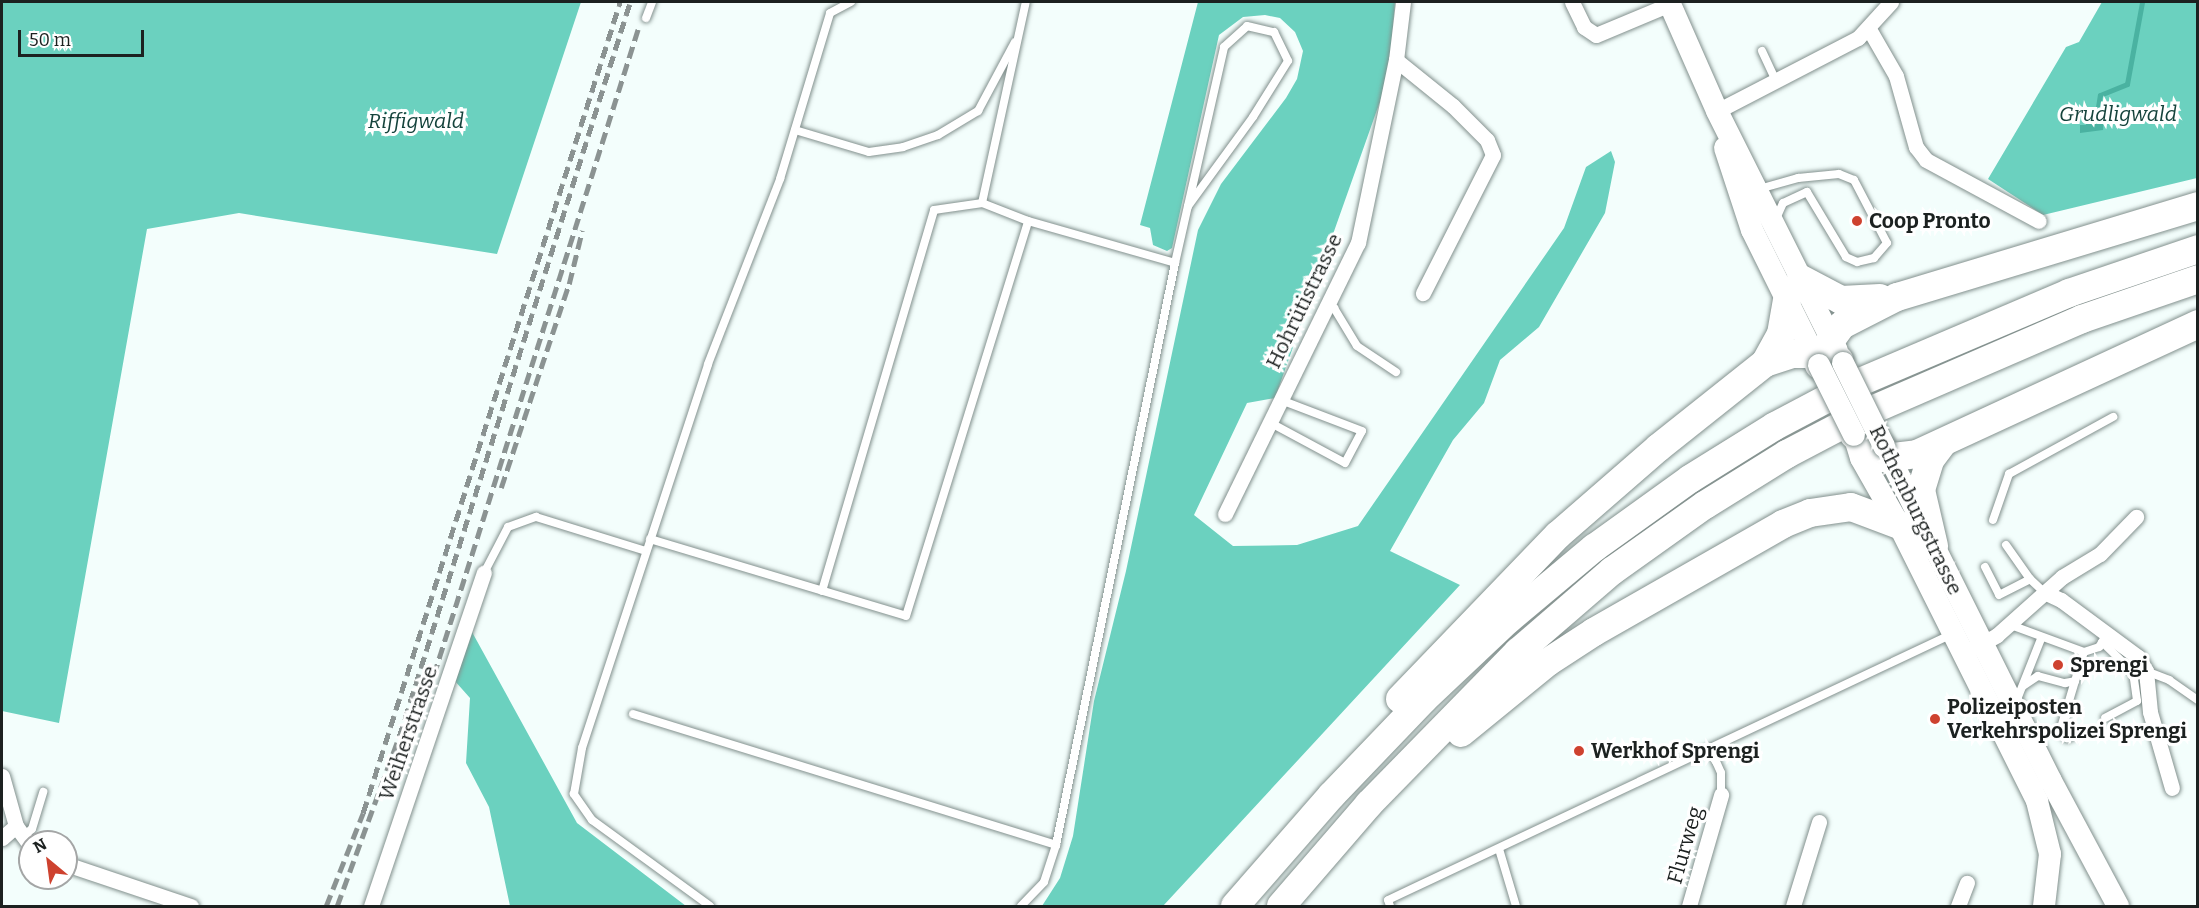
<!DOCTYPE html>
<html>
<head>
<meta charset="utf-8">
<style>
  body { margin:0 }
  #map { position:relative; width:2199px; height:908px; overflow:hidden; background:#f3fefc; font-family:Bitter,serif }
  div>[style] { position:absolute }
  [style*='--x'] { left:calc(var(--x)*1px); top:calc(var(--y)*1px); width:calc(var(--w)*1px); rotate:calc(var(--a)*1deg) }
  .forest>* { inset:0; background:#6bd1bf }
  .water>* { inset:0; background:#4ab2a1 }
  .stream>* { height:5px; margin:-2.5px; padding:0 2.5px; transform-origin:2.5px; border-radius:2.5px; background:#4ab2a1 }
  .roads { filter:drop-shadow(0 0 2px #82908d) drop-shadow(0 0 2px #82908d) }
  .service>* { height:8px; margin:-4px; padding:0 4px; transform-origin:4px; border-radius:4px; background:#fff }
  .minor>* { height:15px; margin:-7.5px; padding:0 7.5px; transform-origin:7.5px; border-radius:7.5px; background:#fff }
  .secondary>* { height:22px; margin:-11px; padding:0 11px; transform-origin:11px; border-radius:11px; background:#fff }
  .motorway>* { height:28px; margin:-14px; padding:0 14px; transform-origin:14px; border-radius:14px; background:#fff }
  .rail>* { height:4.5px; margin-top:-2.25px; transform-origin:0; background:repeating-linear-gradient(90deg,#8b9392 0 12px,transparent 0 18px) }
  .bridges { filter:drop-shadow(0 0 2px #82908d) drop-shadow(0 0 2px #82908d) }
  .secondary-bridge>* { height:22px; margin:-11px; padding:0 11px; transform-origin:11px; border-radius:11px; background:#fff }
  .dots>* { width:16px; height:16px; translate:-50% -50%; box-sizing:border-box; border:3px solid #fff; border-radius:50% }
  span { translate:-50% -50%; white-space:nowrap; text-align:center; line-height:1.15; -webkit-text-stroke:6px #fff; paint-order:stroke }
  .park-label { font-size:21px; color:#15433c; font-style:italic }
  .poi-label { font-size:21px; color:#1c2120; font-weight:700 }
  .left { translate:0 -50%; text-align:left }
  .street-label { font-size:21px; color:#1c2120 }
  .frame { position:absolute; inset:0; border:3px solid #1c2120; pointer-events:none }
  .north { position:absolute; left:18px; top:830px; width:60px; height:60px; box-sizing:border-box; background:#fff; border:2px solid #a4a6a6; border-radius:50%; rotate:331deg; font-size:16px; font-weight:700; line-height:24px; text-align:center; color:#1c2120 }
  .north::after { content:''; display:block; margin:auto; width:21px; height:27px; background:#ce422f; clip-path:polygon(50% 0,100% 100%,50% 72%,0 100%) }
  .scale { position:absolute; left:18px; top:30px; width:126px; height:27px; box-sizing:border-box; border:3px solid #1c2120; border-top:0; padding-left:8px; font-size:18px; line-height:21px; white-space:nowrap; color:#1c2120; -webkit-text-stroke:4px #fff; paint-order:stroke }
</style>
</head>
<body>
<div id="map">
  <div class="forest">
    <div style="clip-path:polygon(2px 2px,581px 2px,497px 254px,239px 213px,147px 229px,59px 723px,2px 711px)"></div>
    <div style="clip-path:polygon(1198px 2px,1395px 2px,1389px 76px,1275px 398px,1247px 403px,1194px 515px,1233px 546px,1297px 545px,1358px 526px,1564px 228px,1586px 167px,1611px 151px,1615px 162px,1605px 213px,1539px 327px,1500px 360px,1484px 403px,1453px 440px,1390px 551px,1460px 585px,1163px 906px,1042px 906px,1060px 878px,1073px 836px,1094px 701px,1126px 571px,1198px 230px,1221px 184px,1286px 98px,1297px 79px,1303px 51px,1295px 32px,1280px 18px,1265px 15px,1243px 17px,1219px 35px,1172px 248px,1167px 251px,1153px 245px,1150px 228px,1140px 225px)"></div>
    <div style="clip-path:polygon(2102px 2px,2197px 2px,2197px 178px,2043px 215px,1988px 179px,2066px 47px,2079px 42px)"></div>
    <div style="clip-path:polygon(472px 632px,577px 823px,686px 906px,510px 906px,489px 807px,466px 763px,470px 698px,454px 680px)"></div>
  </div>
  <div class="water">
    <div style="clip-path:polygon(2086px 107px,2105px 108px,2103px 130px,2080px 133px,2080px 125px,2086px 125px)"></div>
  </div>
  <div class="stream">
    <div style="--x:2098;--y:107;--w:12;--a:-81"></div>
    <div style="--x:2100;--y:95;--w:29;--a:-22"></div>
    <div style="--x:2127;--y:84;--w:83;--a:-79.6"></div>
  </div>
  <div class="roads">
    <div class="service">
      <div style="--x:646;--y:18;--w:17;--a:-69"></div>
      <div style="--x:1762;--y:51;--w:33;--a:65"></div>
      <div style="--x:795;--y:130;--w:77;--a:16.6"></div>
      <div style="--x:869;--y:152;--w:34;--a:-8"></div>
      <div style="--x:903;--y:147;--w:37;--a:-19"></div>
      <div style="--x:938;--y:135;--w:47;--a:-31"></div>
      <div style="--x:978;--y:111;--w:78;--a:-61.8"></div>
      <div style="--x:1759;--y:189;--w:41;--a:-15.8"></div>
      <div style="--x:1798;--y:178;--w:41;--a:-5.6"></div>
      <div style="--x:1839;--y:174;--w:16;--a:22"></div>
      <div style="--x:1854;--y:180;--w:71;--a:62.4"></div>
      <div style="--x:1887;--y:243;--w:20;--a:131"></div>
      <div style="--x:1874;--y:258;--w:17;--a:167"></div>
      <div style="--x:1857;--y:262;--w:12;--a:-156"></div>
      <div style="--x:1846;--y:257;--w:76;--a:-121"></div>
      <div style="--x:1807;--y:192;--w:26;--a:155"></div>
      <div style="--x:1783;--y:203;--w:17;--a:114"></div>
      <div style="--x:1028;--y:221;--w:153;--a:15.9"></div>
      <div style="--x:1326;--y:305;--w:9;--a:21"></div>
      <div style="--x:1334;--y:308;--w:44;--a:58.8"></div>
      <div style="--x:1357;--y:346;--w:47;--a:33.7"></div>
      <div style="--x:1269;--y:422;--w:86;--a:28.3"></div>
      <div style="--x:1345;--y:463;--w:36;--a:-62"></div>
      <div style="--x:1362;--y:431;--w:87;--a:-159.1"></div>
      <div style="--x:1993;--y:520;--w:49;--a:-70.8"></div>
      <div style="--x:2009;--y:474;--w:119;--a:-28.7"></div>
      <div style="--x:650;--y:539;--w:267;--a:16.7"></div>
      <div style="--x:906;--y:616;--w:413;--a:-72.8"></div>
      <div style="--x:1028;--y:221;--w:49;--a:-158.6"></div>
      <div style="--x:982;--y:203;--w:206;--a:-77.7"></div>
      <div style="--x:2006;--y:545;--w:42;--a:54.8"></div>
      <div style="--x:2030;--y:579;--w:21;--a:43"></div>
      <div style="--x:1985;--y:567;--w:31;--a:63"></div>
      <div style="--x:1999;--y:595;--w:35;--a:-27"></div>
      <div style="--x:484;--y:573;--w:52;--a:-62.4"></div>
      <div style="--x:508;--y:527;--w:30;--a:-20"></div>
      <div style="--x:536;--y:517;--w:115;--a:17.2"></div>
      <div style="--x:822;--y:591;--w:397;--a:-73.6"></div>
      <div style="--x:934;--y:210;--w:49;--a:-8.3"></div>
      <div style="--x:2008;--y:624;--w:81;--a:20.2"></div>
      <div style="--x:2084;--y:652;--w:16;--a:-18"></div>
      <div style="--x:2099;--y:647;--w:15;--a:-58"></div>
      <div style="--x:2102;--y:642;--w:43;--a:44.1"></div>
      <div style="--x:2133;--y:672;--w:29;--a:82"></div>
      <div style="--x:2137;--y:701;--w:36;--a:152"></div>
      <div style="--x:2146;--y:671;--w:25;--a:21"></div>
      <div style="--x:2169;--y:680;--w:35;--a:35"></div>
      <div style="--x:2075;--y:681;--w:52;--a:106.7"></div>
      <div style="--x:2060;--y:731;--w:10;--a:45"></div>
      <div style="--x:2067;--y:738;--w:12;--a:-24"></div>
      <div style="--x:2023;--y:686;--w:18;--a:-34"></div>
      <div style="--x:2038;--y:676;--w:28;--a:15"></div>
      <div style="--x:2065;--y:683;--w:10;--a:-11"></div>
      <div style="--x:2075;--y:681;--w:30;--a:-73"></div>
      <div style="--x:2016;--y:702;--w:68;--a:-68.4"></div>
      <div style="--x:633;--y:714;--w:443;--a:17.2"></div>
      <div style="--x:1710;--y:748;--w:27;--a:66"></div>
      <div style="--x:1721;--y:773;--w:22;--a:90"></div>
      <div style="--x:23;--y:836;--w:11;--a:-38"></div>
      <div style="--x:32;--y:829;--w:39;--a:-73"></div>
      <div style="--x:1499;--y:849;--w:59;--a:73.4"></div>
      <div style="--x:710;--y:906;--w:146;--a:-143.9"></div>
      <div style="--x:592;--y:820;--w:32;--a:-125"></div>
      <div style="--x:574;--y:794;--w:47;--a:-80.1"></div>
      <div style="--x:582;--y:748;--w:404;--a:-71.8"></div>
      <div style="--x:708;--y:364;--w:199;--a:-68.7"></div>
      <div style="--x:780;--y:179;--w:173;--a:-73.2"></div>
      <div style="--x:830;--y:13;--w:24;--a:-28"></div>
      <div style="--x:1021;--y:906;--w:33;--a:-46"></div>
      <div style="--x:1044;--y:882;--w:39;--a:-72"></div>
      <div style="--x:1056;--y:845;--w:594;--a:-78.44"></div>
      <div style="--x:1175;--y:263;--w:58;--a:-77.2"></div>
      <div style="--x:1188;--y:206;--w:163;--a:-77.2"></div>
      <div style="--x:1224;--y:47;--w:31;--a:-42"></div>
      <div style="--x:1247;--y:26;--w:28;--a:13"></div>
      <div style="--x:1274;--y:32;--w:32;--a:64"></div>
      <div style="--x:1288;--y:61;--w:66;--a:122"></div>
      <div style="--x:1253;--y:117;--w:110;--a:126.1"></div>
      <div style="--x:1390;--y:906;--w:6;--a:-108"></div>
      <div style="--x:1388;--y:900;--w:624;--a:-25.25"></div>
    </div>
    <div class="minor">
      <div style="--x:1572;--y:2;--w:28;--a:64"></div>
      <div style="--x:1584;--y:27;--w:14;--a:34"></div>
      <div style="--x:1596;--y:35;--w:80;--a:-22.7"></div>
      <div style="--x:1869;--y:29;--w:54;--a:60.1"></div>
      <div style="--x:1896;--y:76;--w:74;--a:74.3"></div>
      <div style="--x:1916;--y:147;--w:16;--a:52"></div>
      <div style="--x:1926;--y:160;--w:128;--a:28.4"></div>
      <div style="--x:1396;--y:60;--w:73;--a:38.9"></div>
      <div style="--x:1453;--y:106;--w:48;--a:45"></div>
      <div style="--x:1487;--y:140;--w:16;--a:68"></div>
      <div style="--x:1493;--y:155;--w:155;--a:116.9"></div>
      <div style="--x:1717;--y:111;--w:159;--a:-27.4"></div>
      <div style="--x:1858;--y:38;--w:49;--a:-47.5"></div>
      <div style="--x:1225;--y:514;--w:302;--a:-63.9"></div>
      <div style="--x:1358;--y:243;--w:187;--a:-78.3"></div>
      <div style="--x:1396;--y:60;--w:58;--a:-83.1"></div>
      <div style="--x:2046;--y:593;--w:17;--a:25"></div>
      <div style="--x:2061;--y:600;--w:96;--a:36.5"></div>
      <div style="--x:2138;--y:657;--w:16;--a:60"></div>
      <div style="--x:2146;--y:671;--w:41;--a:84.4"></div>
      <div style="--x:2150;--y:712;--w:79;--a:73.9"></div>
      <div style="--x:1974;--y:648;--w:26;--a:-29"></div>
      <div style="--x:1997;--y:635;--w:87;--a:-41.7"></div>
      <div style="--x:2062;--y:577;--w:44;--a:-31.2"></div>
      <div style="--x:2100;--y:554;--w:52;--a:-45.8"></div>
      <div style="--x:2;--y:776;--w:52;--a:74.4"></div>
      <div style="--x:16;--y:826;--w:24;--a:54"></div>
      <div style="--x:2;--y:838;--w:18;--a:-41"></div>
      <div style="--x:66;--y:864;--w:132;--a:18.6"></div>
      <div style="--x:371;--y:906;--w:352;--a:-71.3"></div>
      <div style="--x:1689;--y:906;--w:116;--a:-73.9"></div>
      <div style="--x:1793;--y:906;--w:88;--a:-72.8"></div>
      <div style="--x:1958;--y:906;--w:25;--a:-69"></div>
    </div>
    <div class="secondary">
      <div style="--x:1669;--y:2;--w:119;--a:66.2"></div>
      <div style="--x:1717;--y:111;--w:268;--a:63.4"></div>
      <div style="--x:1725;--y:148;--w:86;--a:71.8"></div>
      <div style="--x:1752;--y:230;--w:151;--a:63.6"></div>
      <div style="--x:1854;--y:435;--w:24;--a:73"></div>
      <div style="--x:1861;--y:458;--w:77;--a:60.4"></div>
      <div style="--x:1899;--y:525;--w:309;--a:63.4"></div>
      <div style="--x:2037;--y:801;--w:55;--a:76.2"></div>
      <div style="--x:2050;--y:854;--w:52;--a:96.6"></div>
      <div style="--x:1884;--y:446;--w:374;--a:63.5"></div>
      <div style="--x:2051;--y:781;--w:142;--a:61.8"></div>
    </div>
    <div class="motorway">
      <div style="--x:1801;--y:279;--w:45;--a:27.7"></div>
      <div style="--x:1841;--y:300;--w:39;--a:-3"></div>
      <div style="--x:1765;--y:363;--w:29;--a:-18"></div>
      <div style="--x:1793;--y:354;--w:35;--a:0"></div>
      <div style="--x:1828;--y:354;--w:13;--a:29"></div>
      <div style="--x:1819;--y:365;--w:15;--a:-74"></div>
      <div style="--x:1823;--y:351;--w:32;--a:-54"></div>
      <div style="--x:1842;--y:325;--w:62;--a:-27"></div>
      <div style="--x:1897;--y:297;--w:314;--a:-16.8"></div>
      <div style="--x:1854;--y:435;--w:39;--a:37"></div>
      <div style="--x:1885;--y:458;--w:32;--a:-7"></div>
      <div style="--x:1917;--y:454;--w:310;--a:-24.8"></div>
      <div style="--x:1934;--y:546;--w:57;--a:-103.1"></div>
      <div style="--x:1921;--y:490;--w:31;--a:-73"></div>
      <div style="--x:1930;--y:460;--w:21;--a:-53"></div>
      <div style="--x:1400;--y:699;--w:228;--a:-46.1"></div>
      <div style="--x:1558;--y:535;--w:133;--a:-41"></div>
      <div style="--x:1658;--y:448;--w:137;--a:-38.5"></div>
      <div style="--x:1765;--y:363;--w:33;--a:-61"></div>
      <div style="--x:1781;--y:334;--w:35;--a:-80"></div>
      <div style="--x:1461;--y:733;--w:112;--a:-39.2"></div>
      <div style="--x:1548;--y:662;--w:55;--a:-33.1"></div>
      <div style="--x:1594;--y:632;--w:218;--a:-29.7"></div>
      <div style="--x:1783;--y:524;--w:29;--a:-22"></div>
      <div style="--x:1810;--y:513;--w:41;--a:-8.3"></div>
      <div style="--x:1851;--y:507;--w:51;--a:20.6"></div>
      <div style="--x:1235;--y:906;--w:146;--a:-48.9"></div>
      <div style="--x:1331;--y:796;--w:134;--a:-46.2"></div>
      <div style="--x:1424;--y:699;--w:117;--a:-43.3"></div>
      <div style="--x:1509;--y:619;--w:111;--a:-39.9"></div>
      <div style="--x:1594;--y:548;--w:118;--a:-35.7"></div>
      <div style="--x:1690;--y:479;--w:100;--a:-31.9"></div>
      <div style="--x:1775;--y:426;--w:86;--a:-27.8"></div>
      <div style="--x:1851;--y:386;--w:237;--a:-23.1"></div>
      <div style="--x:2069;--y:293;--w:136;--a:-18.8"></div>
      <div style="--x:1281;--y:906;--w:135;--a:-49.2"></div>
      <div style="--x:1369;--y:804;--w:213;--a:-45.6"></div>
      <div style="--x:1518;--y:652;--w:124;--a:-40.8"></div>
      <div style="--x:1612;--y:571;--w:114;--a:-35.4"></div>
      <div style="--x:1705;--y:505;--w:97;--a:-31.9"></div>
      <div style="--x:1787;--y:454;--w:88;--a:-27.7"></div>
      <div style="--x:1865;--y:413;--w:236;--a:-23.4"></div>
      <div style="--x:2082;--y:319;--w:123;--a:-19"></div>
    </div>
  </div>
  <div class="rail">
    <div style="--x:501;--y:488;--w:215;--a:-71.6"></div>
    <div style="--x:569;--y:284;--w:55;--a:-76.2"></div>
    <div style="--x:428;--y:693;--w:696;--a:-72.45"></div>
    <div style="--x:326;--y:906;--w:100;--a:-68.3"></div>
    <div style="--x:363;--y:813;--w:851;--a:-72.42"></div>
    <div style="--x:337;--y:906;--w:180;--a:-69.9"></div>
    <div style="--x:399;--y:737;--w:770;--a:-72.55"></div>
  </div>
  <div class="bridges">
    <div class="secondary-bridge">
      <div style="--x:1843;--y:363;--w:93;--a:63.7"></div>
      <div style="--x:1819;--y:365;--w:78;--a:63.4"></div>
    </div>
  </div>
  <div class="dots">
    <div style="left:1857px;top:221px;background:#ce422f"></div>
    <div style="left:2058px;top:665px;background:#ce422f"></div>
    <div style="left:1935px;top:719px;background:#ce422f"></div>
    <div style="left:1579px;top:751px;background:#ce422f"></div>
  </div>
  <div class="park-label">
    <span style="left:2118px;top:114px">Grudligwald</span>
    <span style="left:416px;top:121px">Riffigwald</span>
  </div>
  <div class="poi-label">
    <span class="left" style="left:1869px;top:221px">Coop Pronto</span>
    <span class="left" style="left:2070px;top:665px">Sprengi</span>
    <span class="left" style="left:1947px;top:719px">Polizeiposten<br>Verkehrspolizei Sprengi</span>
    <span class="left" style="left:1591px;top:751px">Werkhof Sprengi</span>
  </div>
  <div class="street-label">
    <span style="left:1304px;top:301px;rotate:-64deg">Hohrütistrasse</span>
    <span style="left:1916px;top:510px;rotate:64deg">Rothenburgstrasse</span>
    <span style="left:408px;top:733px;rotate:-71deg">Weiherstrasse</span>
    <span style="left:1685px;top:845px;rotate:-74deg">Flurweg</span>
  </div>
  <div class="frame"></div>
  <div class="north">N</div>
  <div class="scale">50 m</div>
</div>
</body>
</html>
